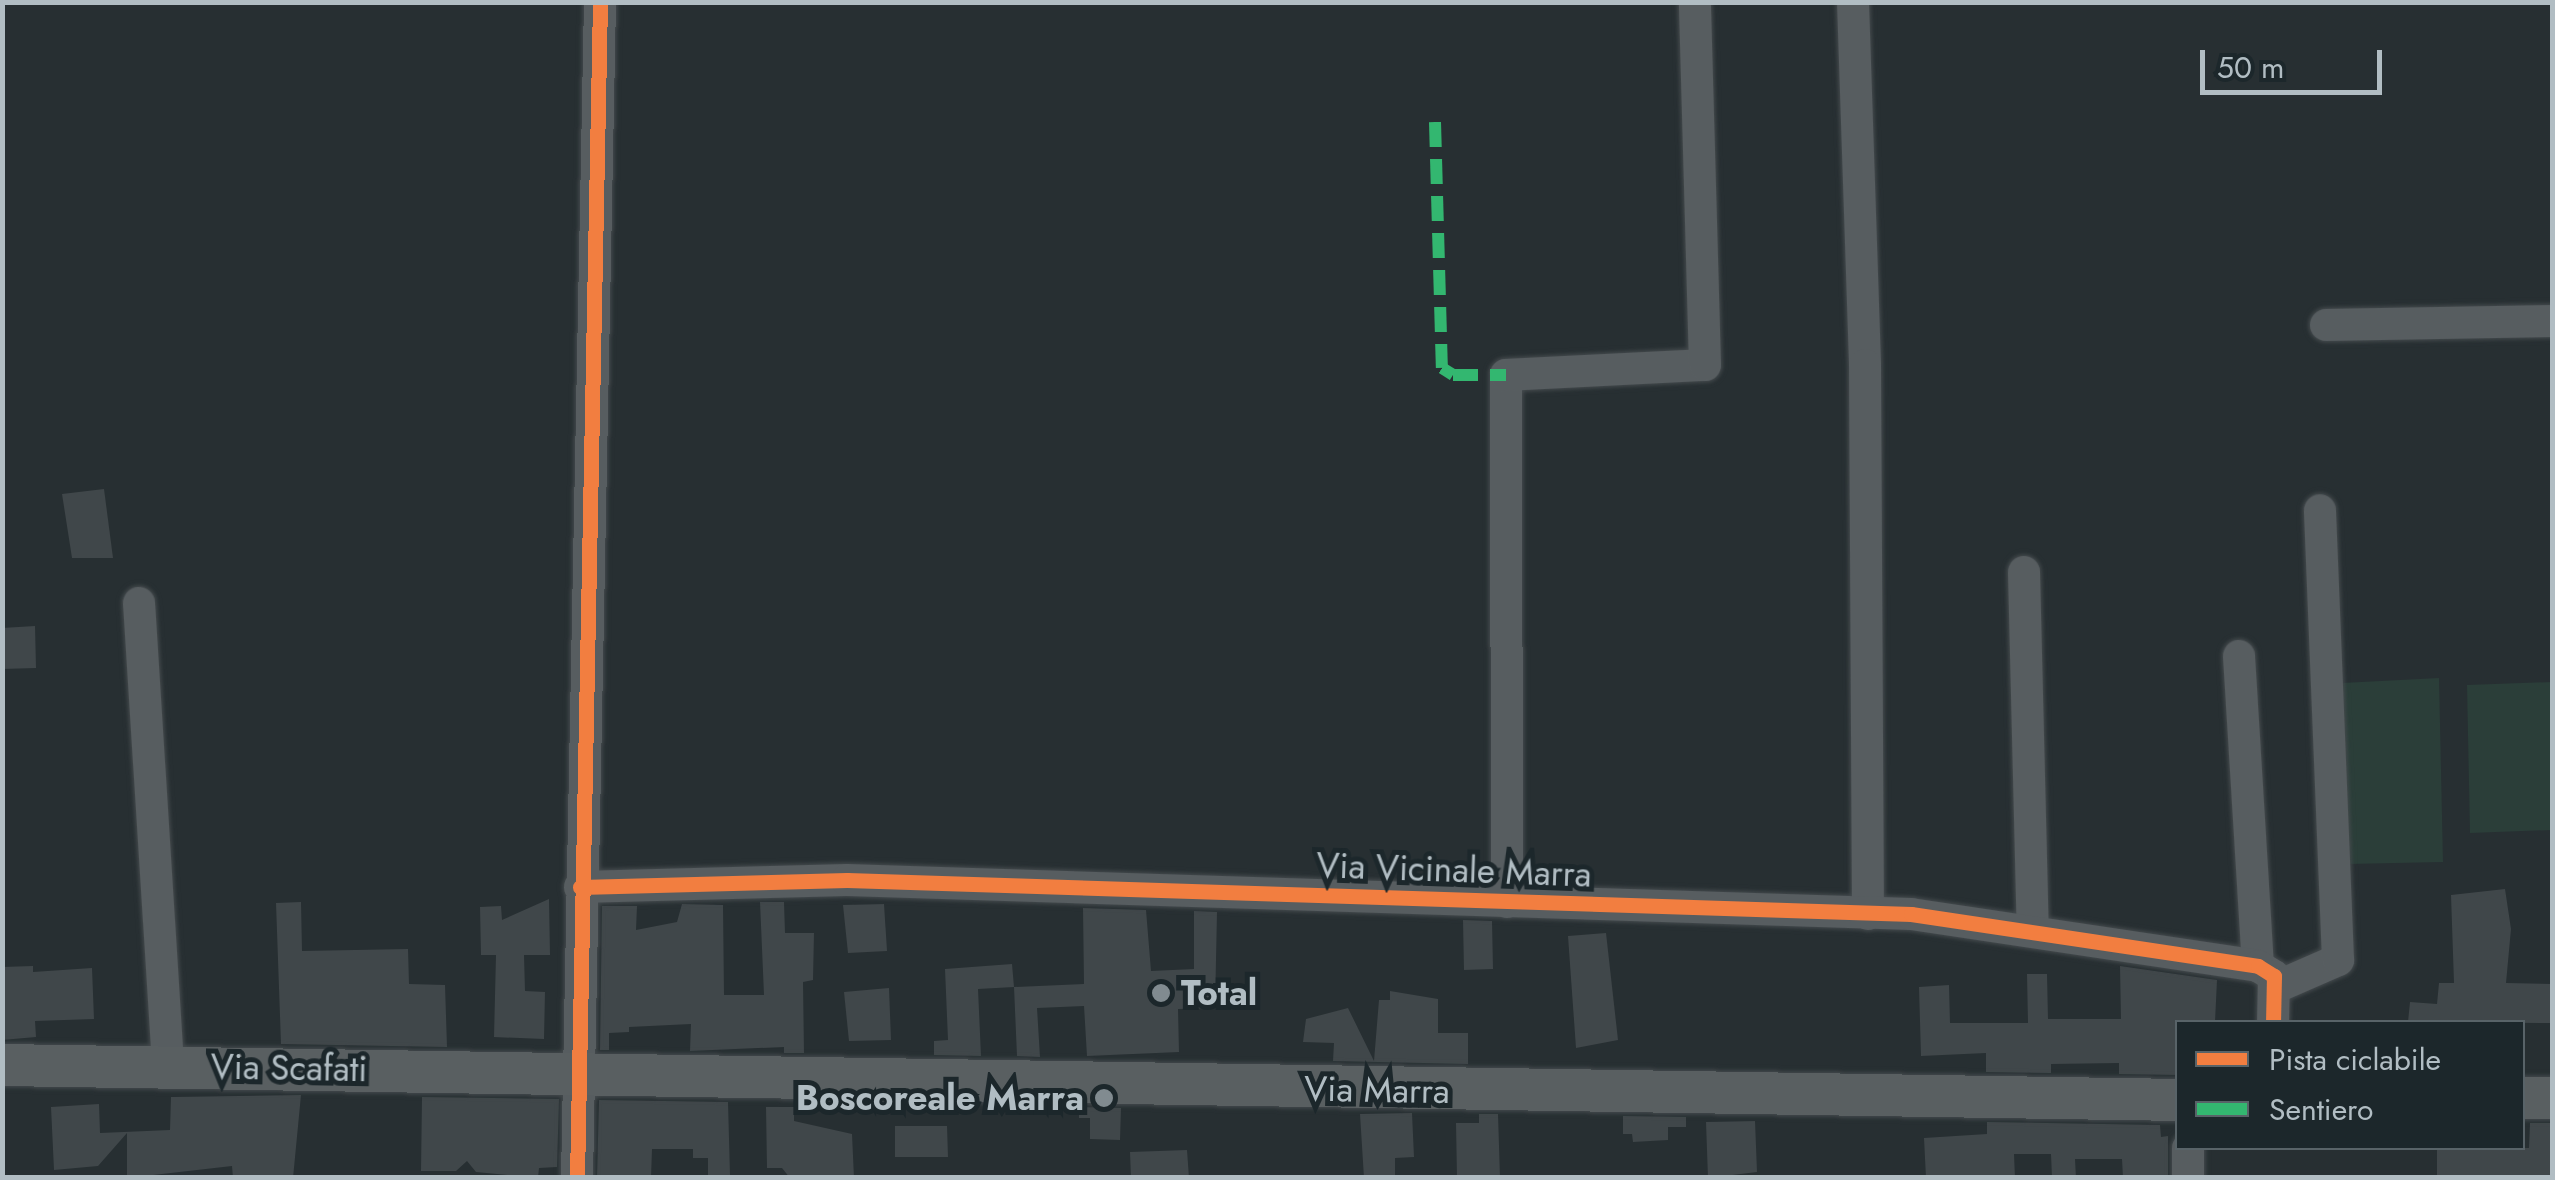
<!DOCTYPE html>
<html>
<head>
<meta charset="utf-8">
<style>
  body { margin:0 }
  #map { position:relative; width:2555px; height:1180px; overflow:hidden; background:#272f32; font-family:Jost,sans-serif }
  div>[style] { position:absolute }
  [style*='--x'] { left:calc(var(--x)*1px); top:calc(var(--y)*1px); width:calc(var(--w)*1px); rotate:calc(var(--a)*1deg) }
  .green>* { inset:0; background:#2b3e39 }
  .building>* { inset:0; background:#40474a }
  .roads { filter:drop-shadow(0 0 2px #444a4d) drop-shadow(0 0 2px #444a4d) }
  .minor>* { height:32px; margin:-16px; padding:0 16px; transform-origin:16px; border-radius:16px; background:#575d60 }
  .major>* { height:42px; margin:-21px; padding:0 21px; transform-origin:21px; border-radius:21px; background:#595f61 }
  .quiet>* { height:12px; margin-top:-6px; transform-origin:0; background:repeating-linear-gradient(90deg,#33b770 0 25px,transparent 0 37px) }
  .cycleway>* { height:15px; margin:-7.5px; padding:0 7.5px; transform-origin:7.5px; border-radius:7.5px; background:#f27e40 }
  .dots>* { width:28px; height:28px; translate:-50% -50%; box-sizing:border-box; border:5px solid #1c272b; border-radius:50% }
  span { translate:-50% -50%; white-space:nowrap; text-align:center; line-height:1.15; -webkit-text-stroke:10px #1c272b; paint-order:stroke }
  .street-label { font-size:35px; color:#b1bdc3 }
  .poi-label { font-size:35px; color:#b1bdc3; font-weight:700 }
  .left { translate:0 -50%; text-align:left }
  .right { translate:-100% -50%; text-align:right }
  .frame { position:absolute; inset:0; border:5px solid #b1bdc3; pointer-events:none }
  .legend { position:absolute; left:2175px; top:1020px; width:350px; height:130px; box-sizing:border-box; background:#1c272b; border:2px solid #586368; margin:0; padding:12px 18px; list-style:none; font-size:30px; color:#b1bdc3 }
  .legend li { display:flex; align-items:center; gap:20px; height:50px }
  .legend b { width:50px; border:2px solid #586368 }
  .scale { position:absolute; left:2200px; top:50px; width:182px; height:45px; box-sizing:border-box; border:5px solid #b1bdc3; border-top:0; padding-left:12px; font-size:30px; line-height:35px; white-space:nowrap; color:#b1bdc3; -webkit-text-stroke:8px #1c272b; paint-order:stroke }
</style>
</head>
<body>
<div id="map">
  <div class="green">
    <div style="clip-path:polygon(2439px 678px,2443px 862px,2348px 864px,2342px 683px)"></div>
    <div style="clip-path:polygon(2552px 682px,2552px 830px,2470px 833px,2467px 685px)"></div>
  </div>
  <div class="building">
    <div style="clip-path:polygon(104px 489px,113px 558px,72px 558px,62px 494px)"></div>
    <div style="clip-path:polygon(35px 626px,36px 668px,2px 669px,2px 628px)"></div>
    <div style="clip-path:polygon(2505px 889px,2511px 929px,2506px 983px,2552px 984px,2552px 1023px,2408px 1022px,2410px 1002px,2437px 1004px,2439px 983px,2454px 983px,2451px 895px)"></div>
    <div style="clip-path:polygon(549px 899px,550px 955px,524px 955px,525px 991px,545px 992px,544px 1039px,494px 1037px,496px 955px,481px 955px,480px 907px,501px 906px,502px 920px)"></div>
    <div style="clip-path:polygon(301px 902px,302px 951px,408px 949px,409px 984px,445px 985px,447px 1047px,281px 1044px,276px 903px)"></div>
    <div style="clip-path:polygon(760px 902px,784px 902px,785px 933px,814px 933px,813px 980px,803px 982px,804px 1053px,784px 1053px,784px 1047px,690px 1051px,691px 1024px,629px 1027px,629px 1032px,609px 1033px,609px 1050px,600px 1050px,602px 906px,637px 906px,636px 930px,677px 922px,682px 904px,723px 905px,724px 995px,764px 995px)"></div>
    <div style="clip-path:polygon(884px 904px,887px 951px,848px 953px,843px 905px)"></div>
    <div style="clip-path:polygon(1083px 908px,1146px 910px,1151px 971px,1194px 969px,1194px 911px,1217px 912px,1215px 1008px,1178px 1009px,1179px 1052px,1087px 1056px,1084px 1006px,1037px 1008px,1040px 1057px,1017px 1056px,1014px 987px,1084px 984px)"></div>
    <div style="clip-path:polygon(1463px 920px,1492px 921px,1493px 969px,1464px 970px)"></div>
    <div style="clip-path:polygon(1606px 933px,1618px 1040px,1576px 1048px,1568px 936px)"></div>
    <div style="clip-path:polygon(1012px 964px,1014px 987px,978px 989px,981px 1056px,934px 1055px,934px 1041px,948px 1040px,945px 969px)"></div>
    <div style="clip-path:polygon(33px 966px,33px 972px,92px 968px,94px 1019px,35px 1021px,36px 1037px,2px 1040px,2px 967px)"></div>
    <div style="clip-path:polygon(2120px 966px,2217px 980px,2215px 1022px,2178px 1022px,2178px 1075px,2119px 1074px,2119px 1063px,2051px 1064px,2051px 1073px,1986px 1072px,1986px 1053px,1921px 1056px,1919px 987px,1949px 985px,1950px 1023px,2028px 1023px,2027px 974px,2047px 974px,2048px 1019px,2121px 1019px)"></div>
    <div style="clip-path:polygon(889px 988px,891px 1040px,849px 1041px,844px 992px)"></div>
    <div style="clip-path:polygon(1390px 991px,1438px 999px,1438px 1033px,1468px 1033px,1468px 1064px,1333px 1061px,1334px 1043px,1303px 1042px,1306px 1019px,1348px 1008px,1374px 1061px,1379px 1000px,1390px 1000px)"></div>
    <div style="clip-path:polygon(301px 1095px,293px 1178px,233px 1178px,232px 1166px,127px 1178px,127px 1133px,98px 1166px,54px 1170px,51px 1107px,99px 1104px,100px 1133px,170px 1130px,171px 1097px)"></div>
    <div style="clip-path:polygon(422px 1097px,559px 1099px,557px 1167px,539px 1168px,538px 1178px,476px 1172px,467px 1161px,456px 1171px,421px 1171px)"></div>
    <div style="clip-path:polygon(599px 1100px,728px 1102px,730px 1175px,708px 1175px,708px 1158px,693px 1158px,693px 1149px,652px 1149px,651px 1178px,597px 1178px)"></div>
    <div style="clip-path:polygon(766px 1107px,794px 1107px,794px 1121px,852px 1134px,854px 1178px,790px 1178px,782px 1168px,767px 1168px)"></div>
    <div style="clip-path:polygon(1079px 1107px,1121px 1108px,1120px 1140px,1090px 1139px,1090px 1118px,1079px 1118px)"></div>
    <div style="clip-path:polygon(1412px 1113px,1414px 1157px,1395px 1158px,1395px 1178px,1364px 1178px,1360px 1114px)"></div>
    <div style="clip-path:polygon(1479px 1114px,1498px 1114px,1500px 1178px,1457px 1178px,1456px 1123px,1479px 1123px)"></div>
    <div style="clip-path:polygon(1623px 1116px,1686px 1117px,1686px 1127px,1668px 1127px,1668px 1140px,1633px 1142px,1632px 1134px,1623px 1134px)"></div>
    <div style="clip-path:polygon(1755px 1121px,1757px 1172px,1708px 1178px,1706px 1122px)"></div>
    <div style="clip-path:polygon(1987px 1122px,2160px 1125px,2161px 1137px,2168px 1136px,2168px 1178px,2123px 1178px,2122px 1159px,2075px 1159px,2076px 1178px,2052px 1178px,2051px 1154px,2014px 1154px,2015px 1178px,1926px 1178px,1924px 1138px,1987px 1134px)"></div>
    <div style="clip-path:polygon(2530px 1123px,2552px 1123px,2552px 1178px,2437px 1178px,2437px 1148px,2529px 1148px)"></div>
    <div style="clip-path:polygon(895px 1126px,947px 1126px,948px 1157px,895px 1157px)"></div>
    <div style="clip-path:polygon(1187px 1150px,1189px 1178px,1131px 1178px,1130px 1152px)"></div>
  </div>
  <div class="roads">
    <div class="minor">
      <div style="--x:1853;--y:2;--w:363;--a:88.1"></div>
      <div style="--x:1865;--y:365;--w:549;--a:89.69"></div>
      <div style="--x:2326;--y:325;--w:226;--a:-1"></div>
      <div style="--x:2024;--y:572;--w:358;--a:88.6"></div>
      <div style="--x:139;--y:603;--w:464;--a:86.4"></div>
      <div style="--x:2239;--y:656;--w:311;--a:86.5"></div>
      <div style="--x:580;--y:887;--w:267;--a:-1.5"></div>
      <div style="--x:847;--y:880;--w:1065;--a:1.83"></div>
      <div style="--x:1911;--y:914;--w:351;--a:8.5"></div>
      <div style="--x:2258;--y:966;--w:19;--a:32"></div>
      <div style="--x:2274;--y:976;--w:46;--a:91.2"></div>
      <div style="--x:1507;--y:902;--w:527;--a:-90.11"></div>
      <div style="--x:1506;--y:375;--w:199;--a:-2.9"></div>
      <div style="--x:1705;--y:365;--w:363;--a:-91.6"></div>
      <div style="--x:2274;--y:988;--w:70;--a:-23.6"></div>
      <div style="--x:2338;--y:960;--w:450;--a:-92.3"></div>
      <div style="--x:2188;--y:1148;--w:30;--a:90"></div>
      <div style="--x:577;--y:1178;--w:1176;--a:-88.88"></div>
    </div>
    <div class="major">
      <div style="--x:2;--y:1065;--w:2176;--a:0.92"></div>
      <div style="--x:2522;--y:1098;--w:30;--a:0"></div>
    </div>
  </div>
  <div class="quiet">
    <div style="--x:1435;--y:122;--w:246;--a:88.4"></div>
    <div style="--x:1442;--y:368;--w:13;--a:32"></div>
    <div style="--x:1453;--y:375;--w:53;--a:0"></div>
  </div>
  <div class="cycleway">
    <div style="--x:580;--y:887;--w:267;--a:-1.5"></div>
    <div style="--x:847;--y:880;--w:1065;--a:1.83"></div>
    <div style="--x:1911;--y:914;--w:351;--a:8.5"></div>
    <div style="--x:2258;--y:966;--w:19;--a:32"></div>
    <div style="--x:2274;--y:976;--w:46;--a:91.2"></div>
    <div style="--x:577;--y:1178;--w:1176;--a:-88.88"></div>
  </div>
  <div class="dots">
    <div style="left:1161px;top:993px;background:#818b90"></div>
    <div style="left:1104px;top:1098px;background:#818b90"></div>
  </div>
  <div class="street-label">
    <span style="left:1454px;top:870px;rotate:2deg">Via Vicinale Marra</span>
    <span style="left:289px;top:1068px;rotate:1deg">Via Scafati</span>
    <span style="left:1377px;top:1090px;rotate:1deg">Via Marra</span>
  </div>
  <div class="poi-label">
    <span class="left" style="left:1181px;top:993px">Total</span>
    <span class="right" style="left:1084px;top:1098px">Boscoreale Marra</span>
  </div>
  <div class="frame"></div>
  <ul class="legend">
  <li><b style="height:12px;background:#f27e40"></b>Pista ciclabile</li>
  <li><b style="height:12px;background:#33b770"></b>Sentiero</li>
  </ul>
  <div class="scale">50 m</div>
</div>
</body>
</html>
